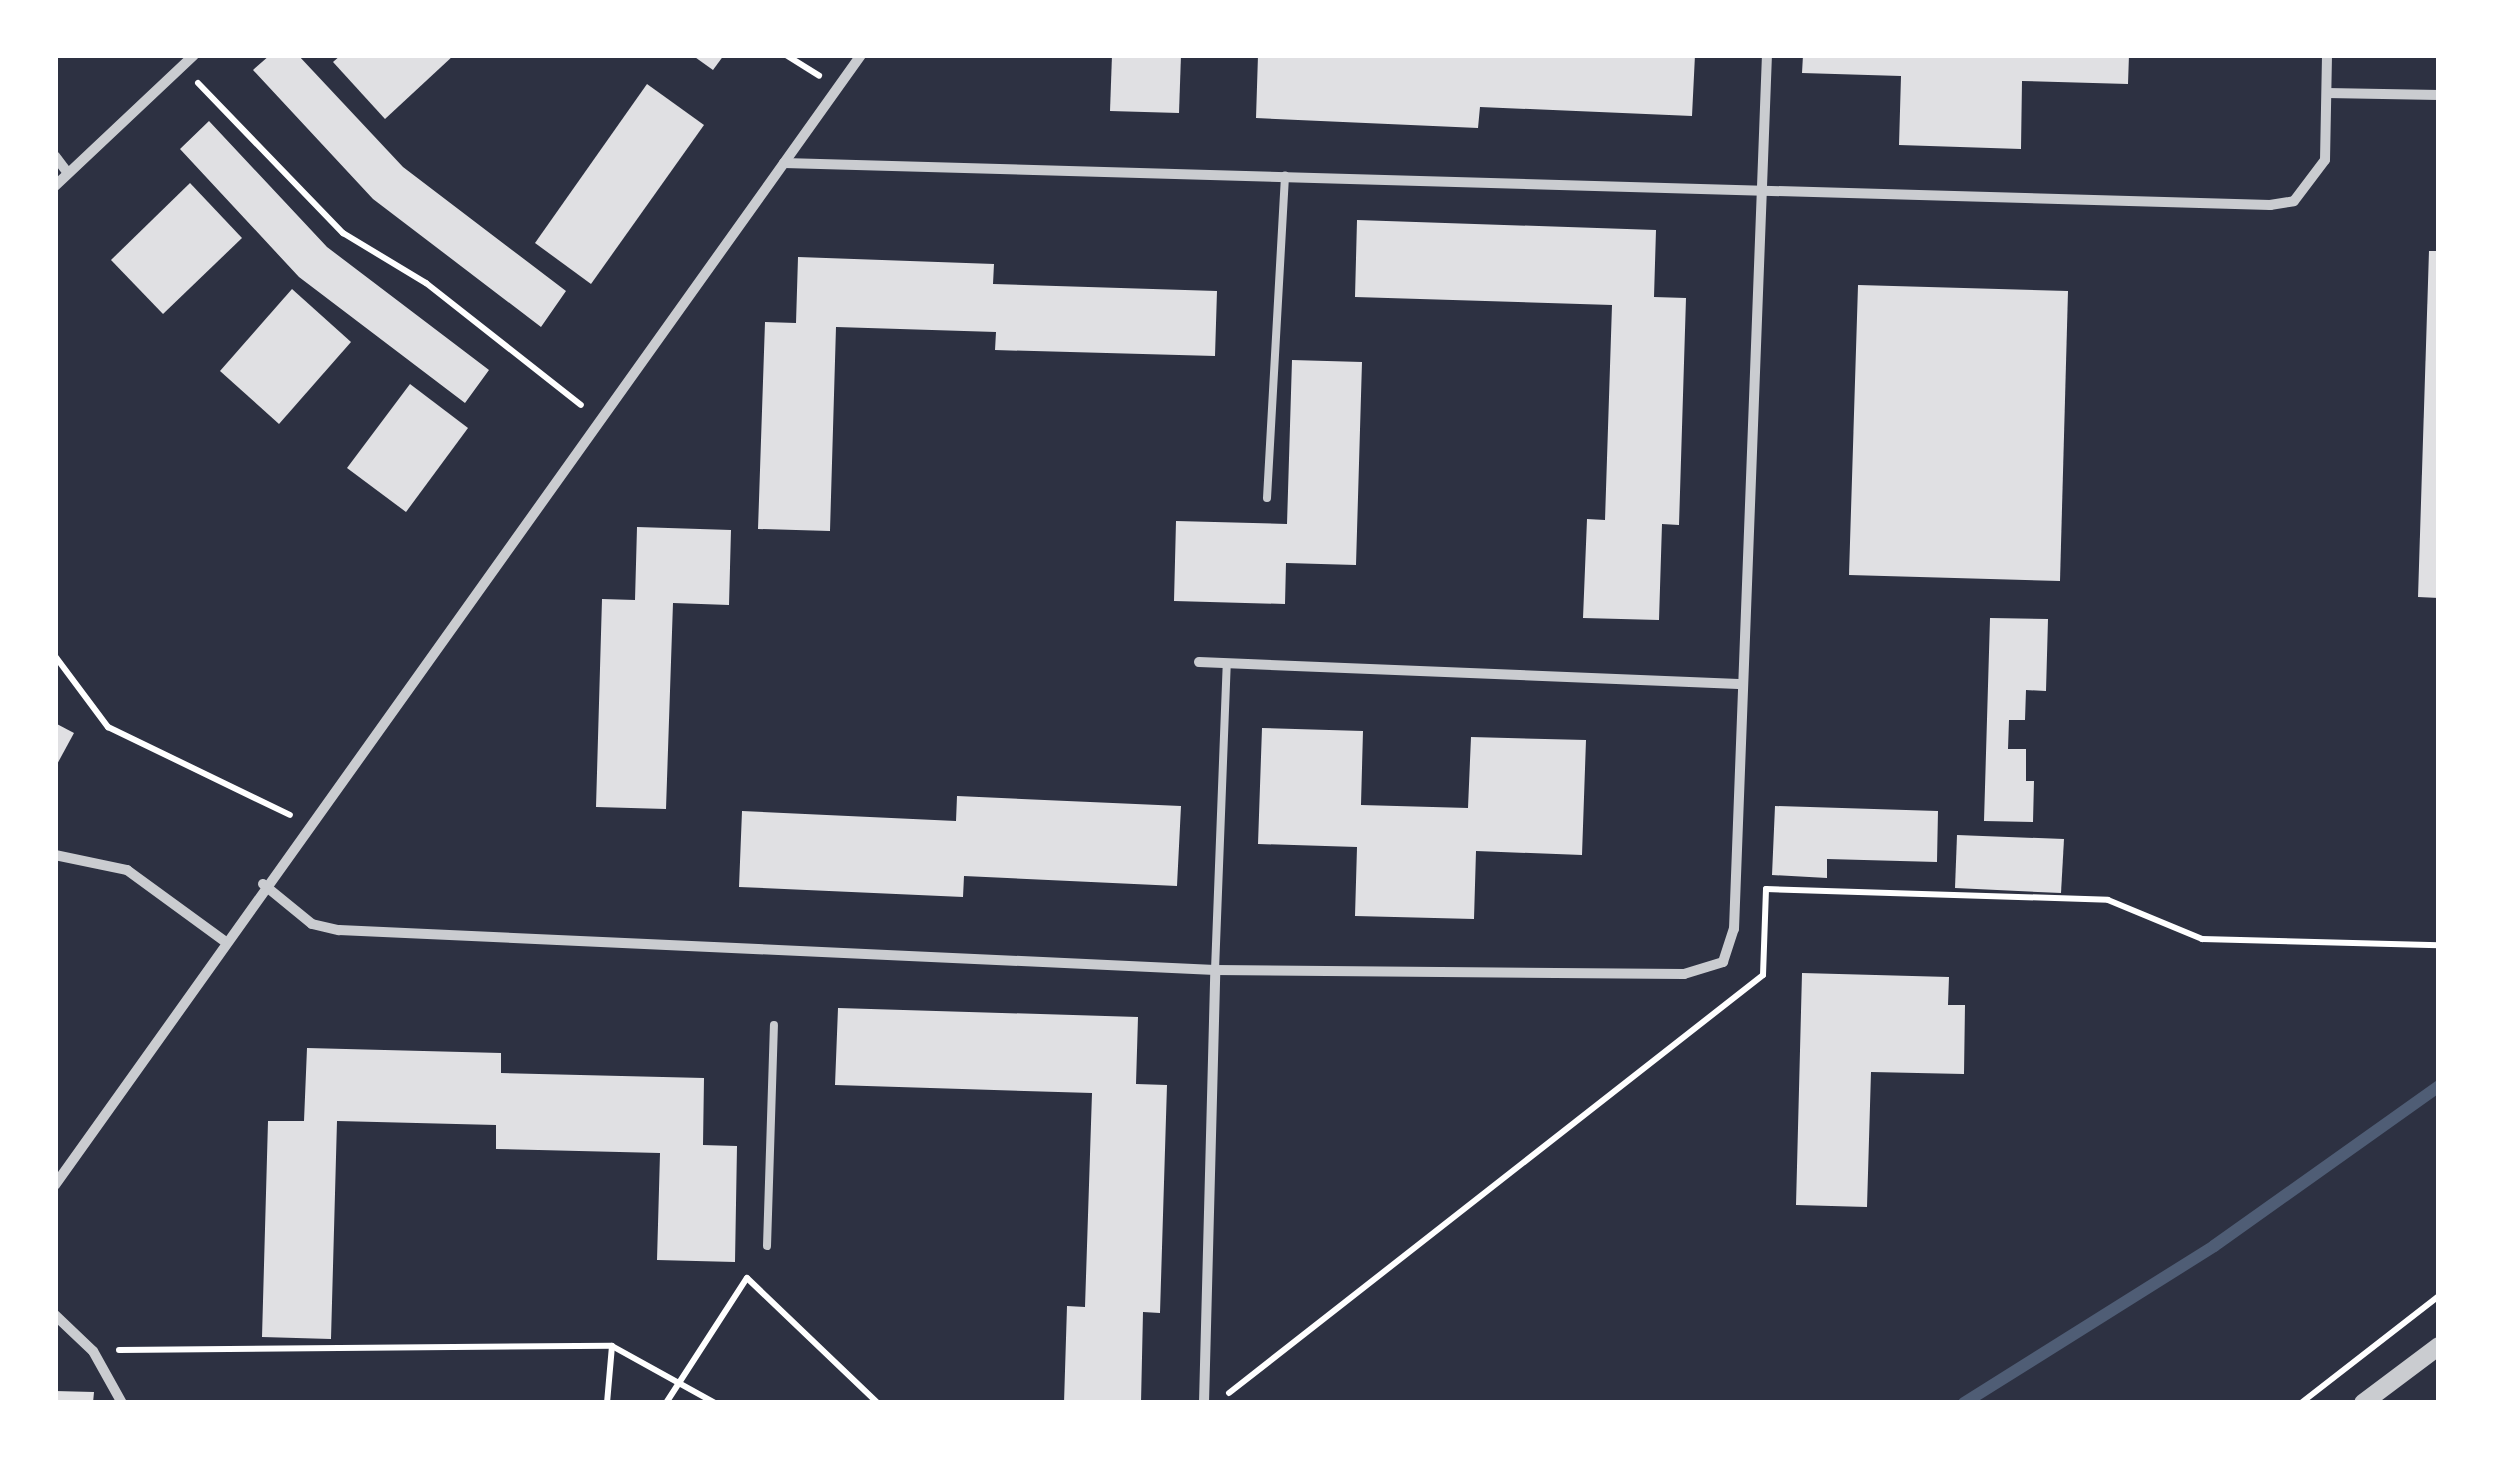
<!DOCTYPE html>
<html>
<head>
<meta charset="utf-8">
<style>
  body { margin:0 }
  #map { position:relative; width:2494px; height:1458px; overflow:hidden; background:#2d3142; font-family:"Work Sans",sans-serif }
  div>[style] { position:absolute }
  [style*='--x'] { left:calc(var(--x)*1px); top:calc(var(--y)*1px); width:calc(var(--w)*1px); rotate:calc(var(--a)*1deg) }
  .stream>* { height:12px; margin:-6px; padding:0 6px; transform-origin:6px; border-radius:6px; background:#4f5d75 }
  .building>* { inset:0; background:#e0e0e3 }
  .path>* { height:6px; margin:-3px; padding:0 3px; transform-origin:3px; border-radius:3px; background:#fff }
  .service>* { height:8px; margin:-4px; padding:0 4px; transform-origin:4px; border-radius:4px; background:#caccd0 }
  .minor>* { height:10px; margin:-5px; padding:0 5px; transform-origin:5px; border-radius:5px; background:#caccd0 }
  .tertiary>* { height:18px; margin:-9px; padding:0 9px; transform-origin:9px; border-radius:9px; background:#caccd0 }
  span { translate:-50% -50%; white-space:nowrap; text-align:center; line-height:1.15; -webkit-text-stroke:10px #fff; paint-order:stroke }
  .frame { position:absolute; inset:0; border:58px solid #fff; pointer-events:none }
</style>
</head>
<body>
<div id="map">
  <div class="stream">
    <div style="--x:1964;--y:1403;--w:295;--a:-32.1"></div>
    <div style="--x:2214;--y:1246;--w:276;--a:-35.4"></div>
  </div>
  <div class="building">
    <div style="clip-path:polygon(270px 55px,298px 55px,403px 167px,566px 291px,541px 327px,373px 199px,253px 70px)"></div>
    <div style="clip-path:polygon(341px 55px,454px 55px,385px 119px,333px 62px)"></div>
    <div style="clip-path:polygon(692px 55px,724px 55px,713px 70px)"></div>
    <div style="clip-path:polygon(1112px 55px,1181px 55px,1179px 113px,1110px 111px)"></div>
    <div style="clip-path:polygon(1258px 55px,1695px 55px,1692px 116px,1480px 107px,1478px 128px,1256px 118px)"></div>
    <div style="clip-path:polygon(1803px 55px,2129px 55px,2128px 84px,2022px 81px,2021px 149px,1899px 145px,1901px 76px,1802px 73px)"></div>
    <div style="clip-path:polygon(647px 84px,704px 125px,591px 284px,535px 243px)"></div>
    <div style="clip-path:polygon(209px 121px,327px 247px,489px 370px,465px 403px,299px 277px,180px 149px)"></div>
    <div style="clip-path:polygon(190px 183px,242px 238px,163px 314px,111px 260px)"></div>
    <div style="clip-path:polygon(1357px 220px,1656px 230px,1654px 297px,1686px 298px,1679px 525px,1662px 524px,1659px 620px,1583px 618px,1587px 519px,1605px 520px,1612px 305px,1355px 297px)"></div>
    <div style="clip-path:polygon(2429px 251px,2439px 251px,2439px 598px,2418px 597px)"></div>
    <div style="clip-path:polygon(798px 257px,994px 264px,993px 284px,1217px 291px,1215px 356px,995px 350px,996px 332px,836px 327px,830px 531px,758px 529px,765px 322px,796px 323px)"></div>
    <div style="clip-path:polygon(1858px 285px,2068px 291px,2060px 581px,1849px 575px)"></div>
    <div style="clip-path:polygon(292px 289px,351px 342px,279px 424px,220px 371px)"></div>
    <div style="clip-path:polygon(1292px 360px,1362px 362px,1356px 565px,1286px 563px,1285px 604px,1174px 601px,1176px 521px,1287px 524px)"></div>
    <div style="clip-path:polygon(410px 384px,468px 428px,406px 512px,347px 468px)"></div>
    <div style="clip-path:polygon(637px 527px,731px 530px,729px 605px,673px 603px,666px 809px,596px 807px,602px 599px,635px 600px)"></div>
    <div style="clip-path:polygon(1990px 618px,2048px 619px,2046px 691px,2026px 690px,2025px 720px,2009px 720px,2008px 749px,2026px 749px,2026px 781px,2034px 781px,2033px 822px,1984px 821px)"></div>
    <div style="clip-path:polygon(55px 723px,74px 733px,55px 768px)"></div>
    <div style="clip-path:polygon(1262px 728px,1363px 731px,1361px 805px,1468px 808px,1471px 737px,1586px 740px,1582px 855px,1476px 851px,1474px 919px,1355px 916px,1357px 847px,1258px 844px)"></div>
    <div style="clip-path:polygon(957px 796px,1181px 806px,1177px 886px,964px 876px,963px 897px,739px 887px,742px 811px,956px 821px)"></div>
    <div style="clip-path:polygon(1775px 806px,1938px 811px,1937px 862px,1827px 859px,1827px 878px,1772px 875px)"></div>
    <div style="clip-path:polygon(1957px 835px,2064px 839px,2061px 893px,1955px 888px)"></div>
    <div style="clip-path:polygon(1802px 973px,1949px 977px,1948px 1005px,1965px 1005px,1964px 1074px,1871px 1072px,1867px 1207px,1796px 1205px)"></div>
    <div style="clip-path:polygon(838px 1008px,1138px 1017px,1136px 1084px,1167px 1085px,1160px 1313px,1143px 1312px,1141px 1403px,1064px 1403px,1067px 1306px,1085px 1307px,1092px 1093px,835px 1085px)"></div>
    <div style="clip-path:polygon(307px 1048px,501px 1053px,501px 1073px,704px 1078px,703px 1145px,737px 1146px,735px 1262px,657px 1260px,660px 1153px,496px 1149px,496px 1125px,337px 1121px,331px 1339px,262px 1337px,268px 1121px,304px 1121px)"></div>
    <div style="clip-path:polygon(55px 1391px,94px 1392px,93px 1403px,55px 1403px)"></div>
  </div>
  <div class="path">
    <div style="--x:786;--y:55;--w:39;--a:32"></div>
    <div style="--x:198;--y:83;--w:209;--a:46"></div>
    <div style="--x:343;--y:233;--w:97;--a:31.1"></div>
    <div style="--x:426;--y:283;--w:197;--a:38.2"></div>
    <div style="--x:55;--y:656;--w:89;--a:53.3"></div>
    <div style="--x:108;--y:727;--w:202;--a:25.8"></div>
    <div style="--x:119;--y:1350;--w:493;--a:-0.5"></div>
    <div style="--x:612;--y:1346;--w:118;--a:29"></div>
    <div style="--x:1229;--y:1393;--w:678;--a:-38.05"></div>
    <div style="--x:1763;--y:975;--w:86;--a:-88"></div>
    <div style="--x:1766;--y:889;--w:342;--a:1.8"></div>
    <div style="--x:2108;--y:900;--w:102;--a:22.5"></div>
    <div style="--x:2202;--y:939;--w:237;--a:1.5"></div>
    <div style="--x:607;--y:1403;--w:57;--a:-85"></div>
    <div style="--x:666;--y:1403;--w:149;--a:-57.1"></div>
    <div style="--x:747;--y:1278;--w:181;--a:43.7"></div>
    <div style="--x:2301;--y:1403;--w:175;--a:-37.8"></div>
  </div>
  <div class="service">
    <div style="--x:1267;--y:498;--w:323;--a:-86.8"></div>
    <div style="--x:1215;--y:970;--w:306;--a:-87.8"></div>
    <div style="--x:767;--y:1246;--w:221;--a:-88.2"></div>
  </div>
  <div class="minor">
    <div style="--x:2327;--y:93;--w:112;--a:1"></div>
    <div style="--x:55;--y:156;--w:21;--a:53"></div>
    <div style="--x:784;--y:163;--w:1487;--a:1.62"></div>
    <div style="--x:2270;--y:205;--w:24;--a:-9"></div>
    <div style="--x:2294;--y:201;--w:51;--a:-52.9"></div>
    <div style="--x:2325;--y:160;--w:105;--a:-88.9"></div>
    <div style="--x:55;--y:186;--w:191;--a:-43.3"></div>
    <div style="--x:1199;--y:662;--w:540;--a:2.33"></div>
    <div style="--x:55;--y:855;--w:74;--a:11.8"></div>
    <div style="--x:127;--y:870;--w:119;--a:36.1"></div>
    <div style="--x:263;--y:884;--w:63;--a:39.2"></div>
    <div style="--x:312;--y:924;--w:28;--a:13"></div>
    <div style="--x:339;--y:930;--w:877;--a:2.61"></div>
    <div style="--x:1215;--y:970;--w:469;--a:0.5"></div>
    <div style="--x:1684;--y:974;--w:41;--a:-17.1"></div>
    <div style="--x:1723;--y:962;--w:35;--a:-72"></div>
    <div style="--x:1734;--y:929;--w:875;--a:-87.84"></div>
    <div style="--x:55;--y:1185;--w:1388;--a:-54.5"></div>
    <div style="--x:55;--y:1315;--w:52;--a:43.5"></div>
    <div style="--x:93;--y:1351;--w:60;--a:60.9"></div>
    <div style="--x:1204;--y:1403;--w:433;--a:-88.5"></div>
  </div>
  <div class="tertiary">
    <div style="--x:2363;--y:1403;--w:95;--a:-36.9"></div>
  </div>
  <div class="frame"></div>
</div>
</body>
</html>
